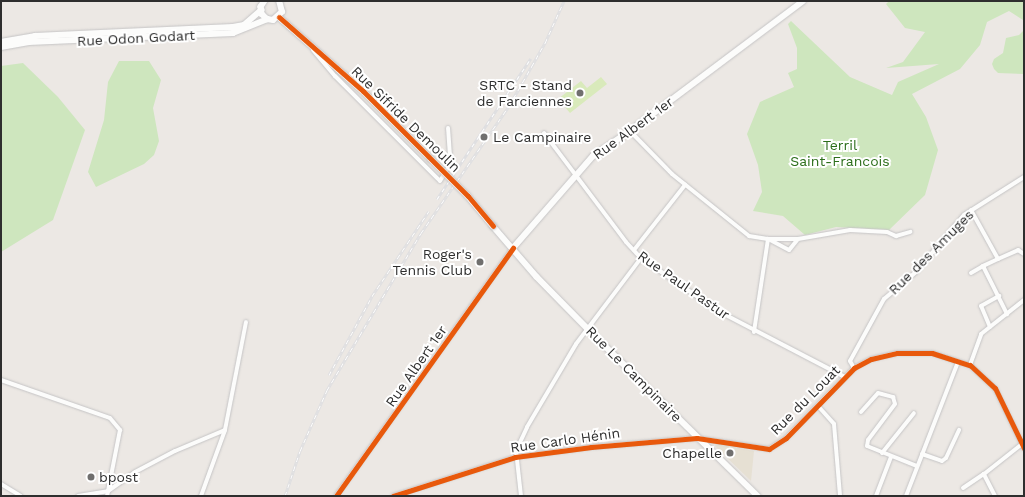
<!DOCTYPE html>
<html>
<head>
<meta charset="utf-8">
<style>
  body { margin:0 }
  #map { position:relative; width:1025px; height:497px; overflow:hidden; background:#ece8e4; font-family:"Work Sans",sans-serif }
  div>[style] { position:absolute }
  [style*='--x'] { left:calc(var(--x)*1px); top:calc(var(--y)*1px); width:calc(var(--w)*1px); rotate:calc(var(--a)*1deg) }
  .education>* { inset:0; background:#e6e0d3 }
  .green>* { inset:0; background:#cee6be }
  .pitch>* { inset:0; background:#d9eabb }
  .roads { filter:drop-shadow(0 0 1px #c5c4c5) drop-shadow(0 0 1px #c5c4c5) }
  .street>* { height:4px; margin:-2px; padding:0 2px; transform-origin:2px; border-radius:2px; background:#fcfcfb }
  .secondary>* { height:5.5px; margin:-2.75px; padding:0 2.75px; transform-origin:2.75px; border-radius:2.75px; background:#fcfcfb }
  .rail>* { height:3px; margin-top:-1.5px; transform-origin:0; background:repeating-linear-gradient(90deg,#fff 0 4.5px,#dfdfe1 0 9px); box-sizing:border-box; border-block:1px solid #dfdfe1 }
  .bridges { filter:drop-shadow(0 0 1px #c5c4c5) drop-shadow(0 0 1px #c5c4c5) }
  .secondary-bridge>* { height:5.5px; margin:-2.75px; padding:0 2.75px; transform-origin:2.75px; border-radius:2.75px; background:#fcfcfb }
  .cycleway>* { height:5px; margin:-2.5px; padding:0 2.5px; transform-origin:2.5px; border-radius:2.5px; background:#e8590c }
  .dots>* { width:11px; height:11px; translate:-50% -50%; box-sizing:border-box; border:2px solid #fff; border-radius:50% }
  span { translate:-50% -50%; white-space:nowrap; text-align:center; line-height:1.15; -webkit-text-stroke:4px #fff; paint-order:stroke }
  .street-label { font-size:14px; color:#2e2e2e }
  .poi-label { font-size:14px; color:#2e2e2e }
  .right { translate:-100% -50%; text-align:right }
  .left { translate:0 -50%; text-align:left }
  .park-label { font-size:14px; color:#2c6e1b }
  .frame { position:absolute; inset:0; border:2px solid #2e2e2e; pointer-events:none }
</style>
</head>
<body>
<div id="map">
  <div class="education">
    <div style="clip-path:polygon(716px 444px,754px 451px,751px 481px,715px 446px)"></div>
  </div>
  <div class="green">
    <div style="clip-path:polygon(889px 1px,1024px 1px,1024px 25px,1023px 20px,1009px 11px,987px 22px,980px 45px,960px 69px,912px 94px,926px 117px,938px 150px,925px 195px,889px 230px,836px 227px,805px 235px,783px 216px,753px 211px,762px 192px,758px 165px,747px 134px,760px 102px,794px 87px,788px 73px,797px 69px,797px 48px,788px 24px,791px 21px,850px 77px,892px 95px,898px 82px,939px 64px,886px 68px,903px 62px,925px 32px,905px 28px,886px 4px)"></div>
    <div style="clip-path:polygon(1024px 30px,1024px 74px,998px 73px,994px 69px,992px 64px,994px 59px,1003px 53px,1006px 38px,1019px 35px)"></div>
    <div style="clip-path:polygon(119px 61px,149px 61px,161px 80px,153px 108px,159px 141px,154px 155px,144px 164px,96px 187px,88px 172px,104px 120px,108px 82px)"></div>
    <div style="clip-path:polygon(23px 63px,58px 97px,85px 130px,53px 220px,1px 252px,1px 66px)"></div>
  </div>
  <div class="pitch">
    <div style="clip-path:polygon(601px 77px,607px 84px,570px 113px,558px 99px,581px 81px,587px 88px)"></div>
  </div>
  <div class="roads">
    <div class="street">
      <div style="--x:313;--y:50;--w:34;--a:50"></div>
      <div style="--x:335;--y:76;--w:148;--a:45"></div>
      <div style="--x:440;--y:181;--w:17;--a:-59"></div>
      <div style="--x:449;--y:166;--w:10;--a:-84"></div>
      <div style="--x:450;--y:156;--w:28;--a:-94"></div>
      <div style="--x:630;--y:131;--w:60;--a:45.7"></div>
      <div style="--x:672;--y:174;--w:99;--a:38.8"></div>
      <div style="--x:749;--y:236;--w:19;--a:9"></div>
      <div style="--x:768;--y:239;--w:94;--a:98.6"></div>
      <div style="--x:544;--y:133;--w:136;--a:53"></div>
      <div style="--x:626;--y:242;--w:22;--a:47"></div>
      <div style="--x:641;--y:258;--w:96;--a:34.4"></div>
      <div style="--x:720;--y:312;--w:141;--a:27.5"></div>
      <div style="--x:971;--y:210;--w:56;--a:61.1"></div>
      <div style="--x:998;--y:259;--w:22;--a:-24"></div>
      <div style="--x:1018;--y:250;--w:7;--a:34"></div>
      <div style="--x:768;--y:239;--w:30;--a:0"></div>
      <div style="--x:798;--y:239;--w:14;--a:129"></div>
      <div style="--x:789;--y:250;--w:24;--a:-152"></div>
      <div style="--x:798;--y:239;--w:53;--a:-9.8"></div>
      <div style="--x:850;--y:230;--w:37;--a:3"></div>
      <div style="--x:887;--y:232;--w:10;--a:24"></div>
      <div style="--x:896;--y:236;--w:15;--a:-16"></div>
      <div style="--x:634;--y:250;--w:83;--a:-51.9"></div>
      <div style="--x:998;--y:259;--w:17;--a:155"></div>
      <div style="--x:983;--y:266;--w:54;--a:63.4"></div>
      <div style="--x:971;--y:273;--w:14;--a:-30"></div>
      <div style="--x:990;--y:327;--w:23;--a:-113"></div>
      <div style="--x:981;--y:306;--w:21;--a:-29"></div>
      <div style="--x:970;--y:365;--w:33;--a:-70"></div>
      <div style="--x:981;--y:334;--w:55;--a:-38.3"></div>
      <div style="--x:854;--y:368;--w:8;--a:-120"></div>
      <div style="--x:850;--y:361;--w:71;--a:-61.3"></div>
      <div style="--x:884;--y:299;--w:42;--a:-40.2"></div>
      <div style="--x:916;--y:272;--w:75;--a:-49.9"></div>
      <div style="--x:964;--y:215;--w:71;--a:-32.3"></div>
      <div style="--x:1;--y:380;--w:115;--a:19.2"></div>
      <div style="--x:110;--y:418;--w:16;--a:50"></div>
      <div style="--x:120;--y:430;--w:67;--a:101.1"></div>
      <div style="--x:818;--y:406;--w:24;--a:48"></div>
      <div style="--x:834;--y:424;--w:72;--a:85.2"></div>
      <div style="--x:861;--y:412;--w:25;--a:-48"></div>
      <div style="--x:878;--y:393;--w:16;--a:15"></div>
      <div style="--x:893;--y:397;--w:7;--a:74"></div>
      <div style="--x:895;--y:404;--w:45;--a:126.9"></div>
      <div style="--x:868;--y:440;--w:6;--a:99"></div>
      <div style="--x:867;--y:446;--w:54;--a:21.8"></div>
      <div style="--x:882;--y:453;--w:51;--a:-51.3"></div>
      <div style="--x:922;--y:454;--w:21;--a:19"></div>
      <div style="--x:942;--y:461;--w:5;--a:-37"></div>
      <div style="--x:946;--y:458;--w:31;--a:-65"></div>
      <div style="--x:1;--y:484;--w:23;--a:31"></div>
      <div style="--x:963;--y:488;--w:25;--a:-34"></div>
      <div style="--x:78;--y:496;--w:30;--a:-9"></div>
      <div style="--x:108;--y:491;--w:33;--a:-35"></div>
      <div style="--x:135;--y:472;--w:45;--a:-27.7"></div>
      <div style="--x:175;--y:451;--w:54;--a:-22.8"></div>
      <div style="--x:201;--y:496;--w:70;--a:-70"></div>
      <div style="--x:225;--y:430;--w:110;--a:-79"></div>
      <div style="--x:336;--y:496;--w:305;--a:-54.5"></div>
      <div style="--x:393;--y:496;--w:128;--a:-17.7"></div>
      <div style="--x:515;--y:457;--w:77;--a:-7.5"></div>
      <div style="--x:591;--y:447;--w:106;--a:-4.9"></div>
      <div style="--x:697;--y:438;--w:73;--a:8.7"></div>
      <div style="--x:769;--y:449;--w:20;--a:-33"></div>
      <div style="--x:786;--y:438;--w:98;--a:-45.8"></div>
      <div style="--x:854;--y:368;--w:19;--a:-28"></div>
      <div style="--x:871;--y:359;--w:27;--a:-13"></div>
      <div style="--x:897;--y:353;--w:35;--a:0"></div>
      <div style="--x:932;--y:353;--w:40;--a:18"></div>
      <div style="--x:970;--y:365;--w:34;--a:43"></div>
      <div style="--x:995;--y:388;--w:67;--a:64.2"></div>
      <div style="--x:521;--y:496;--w:45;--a:-96.3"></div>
      <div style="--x:516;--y:451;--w:26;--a:-65"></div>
      <div style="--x:527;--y:427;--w:96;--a:-59.4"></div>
      <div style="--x:576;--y:344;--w:108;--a:-52.9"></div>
      <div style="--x:876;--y:496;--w:42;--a:-69"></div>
      <div style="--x:906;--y:496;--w:144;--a:-68.8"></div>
      <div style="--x:995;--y:496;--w:25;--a:-117"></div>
      <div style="--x:984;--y:474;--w:48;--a:-38.3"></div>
    </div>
    <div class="secondary">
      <div style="--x:265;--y:1;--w:7;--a:124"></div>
      <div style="--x:261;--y:7;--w:7;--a:82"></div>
      <div style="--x:262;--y:14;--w:7;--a:45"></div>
      <div style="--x:267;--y:19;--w:6;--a:9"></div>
      <div style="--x:273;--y:20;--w:12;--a:-42"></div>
      <div style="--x:282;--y:12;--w:11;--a:-105"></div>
      <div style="--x:279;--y:17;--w:112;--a:41.4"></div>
      <div style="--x:363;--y:91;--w:96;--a:45"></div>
      <div style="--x:1;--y:42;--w:35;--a:-10"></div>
      <div style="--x:35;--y:36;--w:198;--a:-2.6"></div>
      <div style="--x:233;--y:27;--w:11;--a:-10"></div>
      <div style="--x:244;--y:25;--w:23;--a:-41"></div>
      <div style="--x:1;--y:47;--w:28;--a:-10"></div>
      <div style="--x:29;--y:42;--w:204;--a:-2.5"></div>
      <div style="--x:233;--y:33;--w:37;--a:-22"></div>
      <div style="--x:493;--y:226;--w:67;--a:49.2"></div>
      <div style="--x:537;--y:277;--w:87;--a:45.5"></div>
      <div style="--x:598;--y:339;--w:224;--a:44.5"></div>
      <div style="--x:513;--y:248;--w:122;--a:-49"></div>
      <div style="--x:593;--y:156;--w:45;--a:-34"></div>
      <div style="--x:630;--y:131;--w:216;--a:-36.9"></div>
    </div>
  </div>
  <div class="rail">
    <div style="--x:437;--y:199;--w:169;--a:-56.3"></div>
    <div style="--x:329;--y:375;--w:90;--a:-61.4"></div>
    <div style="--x:372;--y:296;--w:102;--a:-56.2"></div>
    <div style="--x:285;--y:496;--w:47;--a:-71.6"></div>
    <div style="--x:300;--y:451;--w:67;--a:-66.1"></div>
    <div style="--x:327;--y:390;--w:183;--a:-59.1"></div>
    <div style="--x:421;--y:233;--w:155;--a:-55.3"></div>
    <div style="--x:509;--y:106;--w:73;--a:-60.3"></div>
    <div style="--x:545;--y:43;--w:46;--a:-65.7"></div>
  </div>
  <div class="bridges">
    <div class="secondary-bridge">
      <div style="--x:431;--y:159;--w:52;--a:45"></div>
      <div style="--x:468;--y:196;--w:39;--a:50"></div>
    </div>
  </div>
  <div class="cycleway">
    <div style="--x:279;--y:17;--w:112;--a:41.4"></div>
    <div style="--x:363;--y:91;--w:148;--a:45"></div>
    <div style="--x:468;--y:196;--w:39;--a:50"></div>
    <div style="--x:336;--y:496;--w:305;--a:-54.5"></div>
    <div style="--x:393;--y:496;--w:128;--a:-17.7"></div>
    <div style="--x:515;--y:457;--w:77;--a:-7.5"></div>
    <div style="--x:591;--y:447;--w:106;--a:-4.9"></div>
    <div style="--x:697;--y:438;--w:73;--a:8.7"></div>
    <div style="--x:769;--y:449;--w:20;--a:-33"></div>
    <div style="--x:786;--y:438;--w:98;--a:-45.8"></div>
    <div style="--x:854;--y:368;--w:19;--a:-28"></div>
    <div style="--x:871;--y:359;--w:27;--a:-13"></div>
    <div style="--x:897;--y:353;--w:35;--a:0"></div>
    <div style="--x:932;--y:353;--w:40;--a:18"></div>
    <div style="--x:970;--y:365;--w:34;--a:43"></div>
    <div style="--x:995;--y:388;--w:67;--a:64.2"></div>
  </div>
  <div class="dots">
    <div style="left:580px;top:93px;background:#706f6e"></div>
    <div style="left:484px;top:137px;background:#706f6e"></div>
    <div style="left:480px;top:262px;background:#706f6e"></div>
    <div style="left:730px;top:453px;background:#706f6e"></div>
    <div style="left:91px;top:477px;background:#706f6e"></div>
  </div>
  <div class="street-label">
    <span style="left:136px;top:38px;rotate:-3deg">Rue Odon Godart</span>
    <span style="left:406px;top:119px;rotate:44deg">Rue Sifride Demoulin</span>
    <span style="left:633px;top:128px;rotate:-36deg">Rue Albert 1er</span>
    <span style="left:931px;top:252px;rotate:-45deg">Rue des Amuges</span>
    <span style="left:684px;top:285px;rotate:35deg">Rue Paul Pastur</span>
    <span style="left:416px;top:366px;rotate:-55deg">Rue Albert 1er</span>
    <span style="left:634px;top:374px;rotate:45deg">Rue Le Campinaire</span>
    <span style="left:805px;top:400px;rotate:-45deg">Rue du Louat</span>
    <span style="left:565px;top:440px;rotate:-8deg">Rue Carlo Hénin</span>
  </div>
  <div class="poi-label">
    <span class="right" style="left:572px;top:93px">SRTC - Stand<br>de Farciennes</span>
    <span class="left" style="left:493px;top:137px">Le Campinaire</span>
    <span class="right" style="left:472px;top:262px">Roger's<br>Tennis Club</span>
    <span class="right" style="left:722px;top:453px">Chapelle</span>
    <span class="left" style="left:99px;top:477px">bpost</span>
  </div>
  <div class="park-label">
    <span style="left:840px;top:153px">Terril<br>Saint-Francois</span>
  </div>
  <div class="frame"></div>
</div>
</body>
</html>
